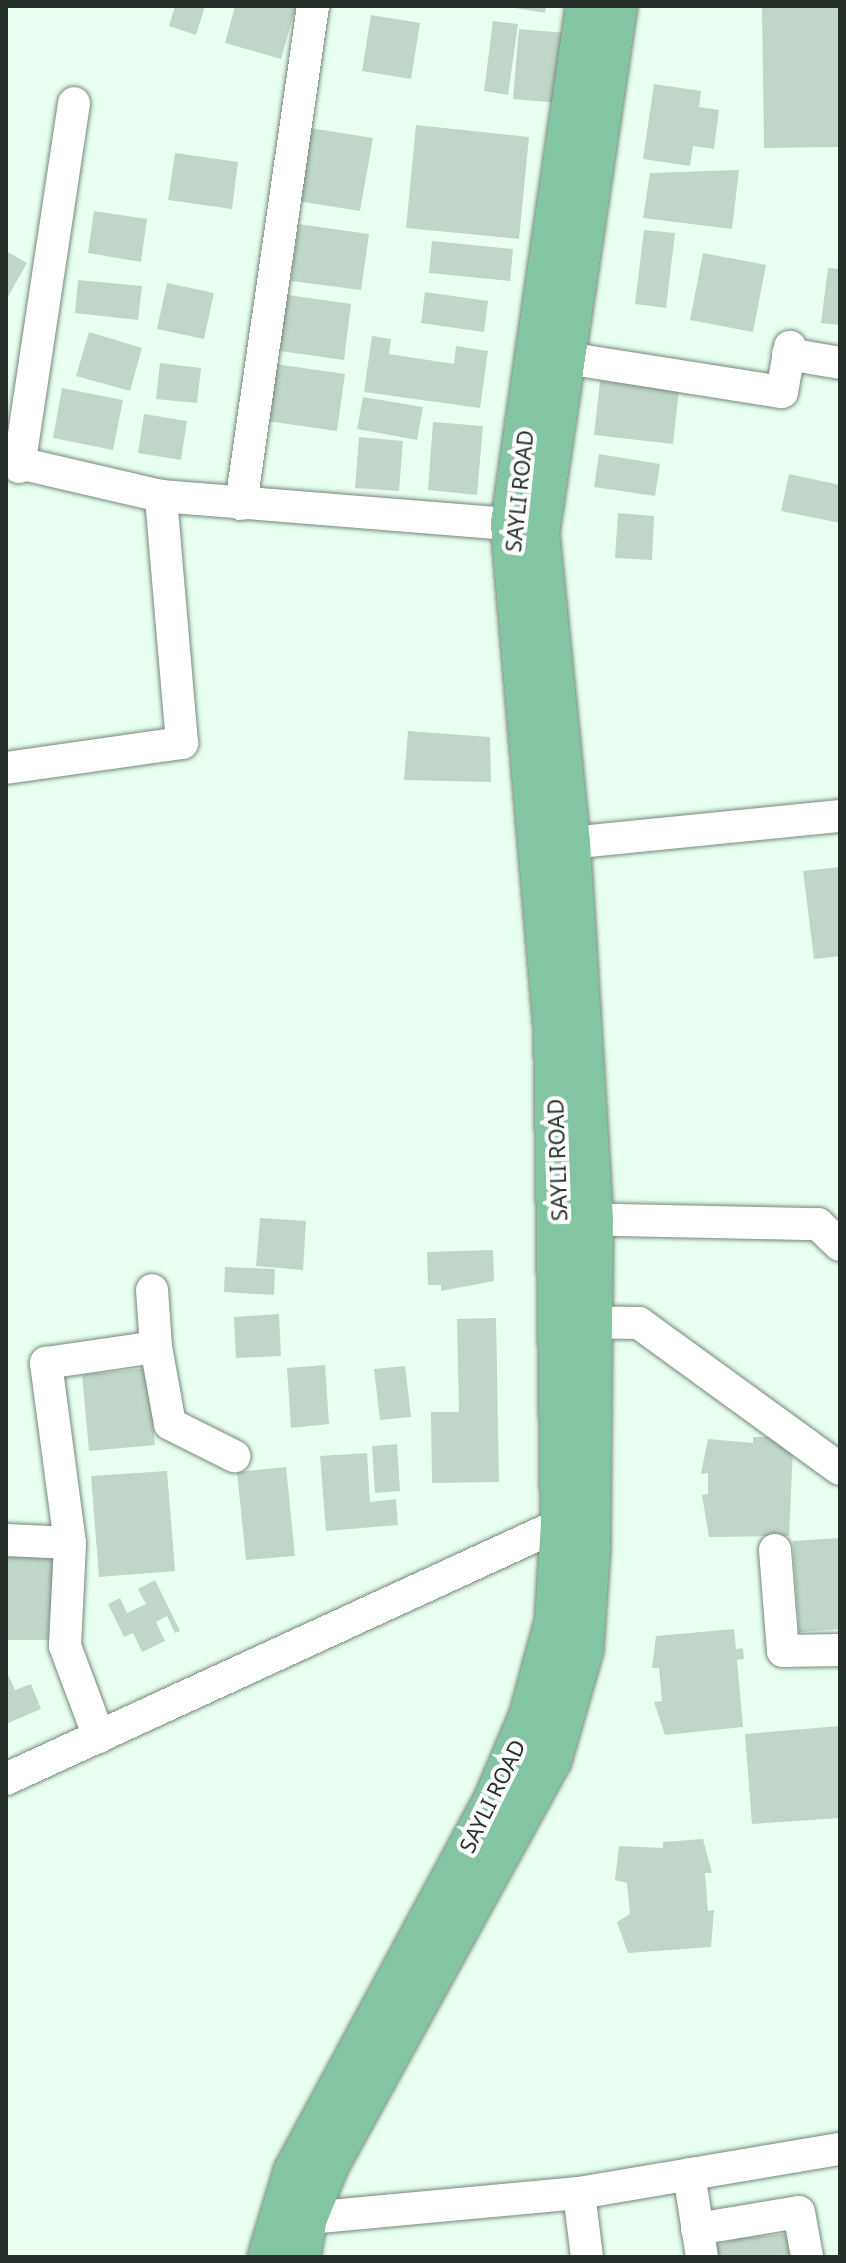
<!DOCTYPE html>
<html>
<head>
<meta charset="utf-8">
<style>
  body { margin:0 }
  #map { position:relative; width:846px; height:2263px; overflow:hidden; background:#e9fff0; font-family:"Noto Sans",sans-serif }
  div>[style] { position:absolute }
  [style*='--x'] { left:calc(var(--x)*1px); top:calc(var(--y)*1px); width:calc(var(--w)*1px); rotate:calc(var(--a)*1deg) }
  .building>* { inset:0; background:#c1d6c8 }
  .roads { filter:drop-shadow(0 0 2px #75887b) drop-shadow(0 0 2px #75887b) }
  .minor>* { height:32px; margin:-16px; padding:0 16px; transform-origin:16px; border-radius:16px; background:#fff }
  .major>* { height:40px; margin:-20px; padding:0 20px; transform-origin:20px; border-radius:20px; background:#83c4a2 }
  span { translate:-50% -50%; white-space:nowrap; text-align:center; line-height:1.15; -webkit-text-stroke:8px #fff; paint-order:stroke }
  .street-label { font-size:22px; color:#27302a }
  .frame { position:absolute; inset:0; border:8px solid #27302a; pointer-events:none }
</style>
</head>
<body>
<div id="map">
  <div class="building">
    <div style="clip-path:polygon(175px 6px,205px 6px,196px 35px,169px 26px)"></div>
    <div style="clip-path:polygon(235px 6px,296px 6px,281px 59px,225px 43px)"></div>
    <div style="clip-path:polygon(504px 6px,546px 6px,545px 13px)"></div>
    <div style="clip-path:polygon(762px 6px,840px 6px,840px 147px,764px 148px)"></div>
    <div style="clip-path:polygon(371px 15px,420px 23px,411px 79px,362px 71px)"></div>
    <div style="clip-path:polygon(493px 21px,518px 24px,508px 95px,484px 91px)"></div>
    <div style="clip-path:polygon(519px 29px,566px 33px,560px 103px,513px 99px)"></div>
    <div style="clip-path:polygon(654px 84px,701px 91px,699px 107px,719px 110px,714px 149px,693px 146px,690px 166px,643px 159px)"></div>
    <div style="clip-path:polygon(416px 125px,529px 137px,519px 239px,406px 228px)"></div>
    <div style="clip-path:polygon(310px 128px,373px 138px,360px 211px,298px 201px)"></div>
    <div style="clip-path:polygon(175px 153px,238px 162px,232px 209px,168px 200px)"></div>
    <div style="clip-path:polygon(739px 170px,732px 229px,643px 218px,650px 173px)"></div>
    <div style="clip-path:polygon(94px 211px,147px 219px,141px 262px,88px 253px)"></div>
    <div style="clip-path:polygon(298px 224px,369px 234px,361px 290px,291px 281px)"></div>
    <div style="clip-path:polygon(644px 230px,675px 233px,666px 308px,635px 304px)"></div>
    <div style="clip-path:polygon(432px 241px,513px 249px,510px 281px,429px 273px)"></div>
    <div style="clip-path:polygon(6px 251px,27px 263px,6px 300px)"></div>
    <div style="clip-path:polygon(703px 253px,766px 265px,753px 332px,690px 320px)"></div>
    <div style="clip-path:polygon(828px 268px,840px 269px,840px 325px,821px 323px)"></div>
    <div style="clip-path:polygon(78px 280px,142px 286px,138px 320px,75px 313px)"></div>
    <div style="clip-path:polygon(167px 283px,214px 293px,204px 339px,157px 329px)"></div>
    <div style="clip-path:polygon(425px 292px,488px 301px,484px 332px,421px 323px)"></div>
    <div style="clip-path:polygon(281px 294px,351px 304px,344px 360px,273px 350px)"></div>
    <div style="clip-path:polygon(89px 332px,142px 348px,130px 391px,76px 376px)"></div>
    <div style="clip-path:polygon(372px 336px,391px 339px,389px 354px,454px 364px,456px 346px,488px 351px,480px 408px,364px 392px)"></div>
    <div style="clip-path:polygon(160px 363px,201px 368px,197px 403px,156px 399px)"></div>
    <div style="clip-path:polygon(275px 364px,345px 374px,337px 431px,267px 421px)"></div>
    <div style="clip-path:polygon(600px 381px,679px 390px,673px 444px,594px 435px)"></div>
    <div style="clip-path:polygon(62px 388px,123px 400px,113px 450px,53px 438px)"></div>
    <div style="clip-path:polygon(363px 397px,423px 407px,417px 440px,357px 429px)"></div>
    <div style="clip-path:polygon(144px 414px,187px 421px,181px 460px,138px 453px)"></div>
    <div style="clip-path:polygon(433px 422px,483px 426px,477px 495px,428px 490px)"></div>
    <div style="clip-path:polygon(359px 437px,403px 441px,399px 491px,355px 488px)"></div>
    <div style="clip-path:polygon(599px 454px,660px 464px,655px 496px,594px 487px)"></div>
    <div style="clip-path:polygon(789px 474px,840px 485px,840px 523px,781px 511px)"></div>
    <div style="clip-path:polygon(618px 513px,654px 516px,652px 560px,615px 558px)"></div>
    <div style="clip-path:polygon(408px 731px,490px 737px,491px 782px,404px 780px)"></div>
    <div style="clip-path:polygon(840px 867px,840px 956px,814px 959px,803px 871px)"></div>
    <div style="clip-path:polygon(260px 1218px,306px 1221px,303px 1270px,256px 1266px)"></div>
    <div style="clip-path:polygon(493px 1250px,494px 1281px,441px 1291px,441px 1285px,428px 1285px,427px 1252px)"></div>
    <div style="clip-path:polygon(225px 1267px,275px 1269px,274px 1295px,224px 1292px)"></div>
    <div style="clip-path:polygon(279px 1314px,281px 1356px,236px 1358px,234px 1317px)"></div>
    <div style="clip-path:polygon(496px 1318px,499px 1482px,432px 1483px,431px 1412px,459px 1412px,457px 1319px)"></div>
    <div style="clip-path:polygon(325px 1365px,329px 1424px,291px 1428px,287px 1368px)"></div>
    <div style="clip-path:polygon(405px 1366px,411px 1417px,380px 1420px,374px 1369px)"></div>
    <div style="clip-path:polygon(148px 1368px,155px 1445px,89px 1451px,82px 1375px)"></div>
    <div style="clip-path:polygon(753px 1437px,787px 1437px,793px 1449px,789px 1536px,709px 1537px,702px 1495px,708px 1494px,708px 1473px,701px 1474px,708px 1439px,753px 1443px)"></div>
    <div style="clip-path:polygon(397px 1444px,400px 1491px,375px 1493px,372px 1446px)"></div>
    <div style="clip-path:polygon(367px 1453px,370px 1502px,396px 1499px,398px 1525px,326px 1531px,320px 1456px)"></div>
    <div style="clip-path:polygon(286px 1467px,295px 1556px,246px 1560px,237px 1472px)"></div>
    <div style="clip-path:polygon(167px 1471px,175px 1571px,99px 1577px,91px 1476px)"></div>
    <div style="clip-path:polygon(840px 1538px,840px 1629px,799px 1632px,793px 1541px)"></div>
    <div style="clip-path:polygon(6px 1550px,55px 1550px,48px 1640px,6px 1640px)"></div>
    <div style="clip-path:polygon(155px 1580px,180px 1631px,175px 1633px,167px 1616px,156px 1622px,165px 1641px,142px 1652px,133px 1633px,124px 1637px,108px 1604px,120px 1598px,127px 1613px,146px 1604px,138px 1589px)"></div>
    <div style="clip-path:polygon(734px 1629px,736px 1649px,743px 1648px,744px 1659px,737px 1660px,743px 1727px,665px 1735px,654px 1702px,662px 1701px,659px 1668px,652px 1668px,656px 1636px)"></div>
    <div style="clip-path:polygon(6px 1670px,15px 1690px,31px 1684px,41px 1709px,6px 1724px)"></div>
    <div style="clip-path:polygon(840px 1726px,840px 1818px,752px 1824px,745px 1734px)"></div>
    <div style="clip-path:polygon(703px 1839px,712px 1873px,705px 1873px,708px 1911px,714px 1910px,711px 1947px,628px 1953px,617px 1922px,630px 1914px,627px 1883px,615px 1880px,619px 1846px,663px 1848px,663px 1842px)"></div>
    <div style="clip-path:polygon(795px 2233px,798px 2257px,715px 2257px,714px 2246px,740px 2238px)"></div>
  </div>
  <div class="roads">
    <div class="minor">
      <div style="--x:541;--y:354;--w:244;--a:9"></div>
      <div style="--x:782;--y:392;--w:46;--a:-79.9"></div>
      <div style="--x:788;--y:354;--w:53;--a:9.8"></div>
      <div style="--x:6;--y:460;--w:159;--a:13.1"></div>
      <div style="--x:161;--y:496;--w:351;--a:4.6"></div>
      <div style="--x:19;--y:467;--w:368;--a:-81.4"></div>
      <div style="--x:241;--y:504;--w:503;--a:-81.77"></div>
      <div style="--x:6;--y:768;--w:178;--a:-8.1"></div>
      <div style="--x:182;--y:743;--w:248;--a:-94.9"></div>
      <div style="--x:549;--y:845;--w:292;--a:-5.7"></div>
      <div style="--x:570;--y:1219;--w:248;--a:1.2"></div>
      <div style="--x:818;--y:1224;--w:30;--a:44"></div>
      <div style="--x:570;--y:1322;--w:69;--a:0.8"></div>
      <div style="--x:639;--y:1323;--w:248;--a:36"></div>
      <div style="--x:156;--y:1347;--w:78;--a:79.7"></div>
      <div style="--x:170;--y:1424;--w:72;--a:26.6"></div>
      <div style="--x:6;--y:1540;--w:64;--a:2.7"></div>
      <div style="--x:775;--y:1550;--w:101;--a:85.5"></div>
      <div style="--x:783;--y:1651;--w:57;--a:-1"></div>
      <div style="--x:99;--y:1737;--w:97;--a:-110.5"></div>
      <div style="--x:65;--y:1646;--w:103;--a:-87.2"></div>
      <div style="--x:70;--y:1543;--w:182;--a:-97.6"></div>
      <div style="--x:46;--y:1363;--w:111;--a:-8.3"></div>
      <div style="--x:156;--y:1347;--w:57;--a:-94"></div>
      <div style="--x:6;--y:1779;--w:611;--a:-24.68"></div>
      <div style="--x:689;--y:2174;--w:84;--a:81.1"></div>
      <div style="--x:579;--y:2193;--w:64;--a:82.9"></div>
      <div style="--x:287;--y:2220;--w:293;--a:-5.3"></div>
      <div style="--x:579;--y:2193;--w:265;--a:-9.6"></div>
      <div style="--x:697;--y:2229;--w:103;--a:-9.5"></div>
      <div style="--x:799;--y:2212;--w:46;--a:79.9"></div>
    </div>
    <div class="major">
      <div style="--x:268;--y:2257;--w:90;--a:-73.2"></div>
      <div style="--x:294;--y:2171;--w:425;--a:-61.7"></div>
      <div style="--x:495;--y:1797;--w:87;--a:-67"></div>
      <div style="--x:529;--y:1717;--w:99;--a:-74.8"></div>
      <div style="--x:555;--y:1621;--w:97;--a:-86.5"></div>
      <div style="--x:561;--y:1524;--w:493;--a:-90.8"></div>
      <div style="--x:554;--y:1031;--w:509;--a:-94.85"></div>
      <div style="--x:511;--y:524;--w:523;--a:-81.76"></div>
      <div style="--x:300;--y:2257;--w:40;--a:-80"></div>
      <div style="--x:307;--y:2218;--w:58;--a:-67.8"></div>
      <div style="--x:329;--y:2164;--w:460;--a:-61.2"></div>
      <div style="--x:551;--y:1761;--w:116;--a:-73.9"></div>
      <div style="--x:583;--y:1650;--w:99;--a:-86"></div>
      <div style="--x:590;--y:1551;--w:331;--a:-89.5"></div>
      <div style="--x:593;--y:1220;--w:378;--a:-93.5"></div>
      <div style="--x:570;--y:843;--w:312;--a:-95.7"></div>
      <div style="--x:539;--y:533;--w:533;--a:-81.58"></div>
    </div>
  </div>
  <div class="street-label">
    <span style="left:519px;top:491px;rotate:-84deg">SAYLI ROAD</span>
    <span style="left:557px;top:1160px;rotate:-92deg">SAYLI ROAD</span>
    <span style="left:492px;top:1796px;rotate:-64deg">SAYLI ROAD</span>
  </div>
  <div class="frame"></div>
</div>
</body>
</html>
